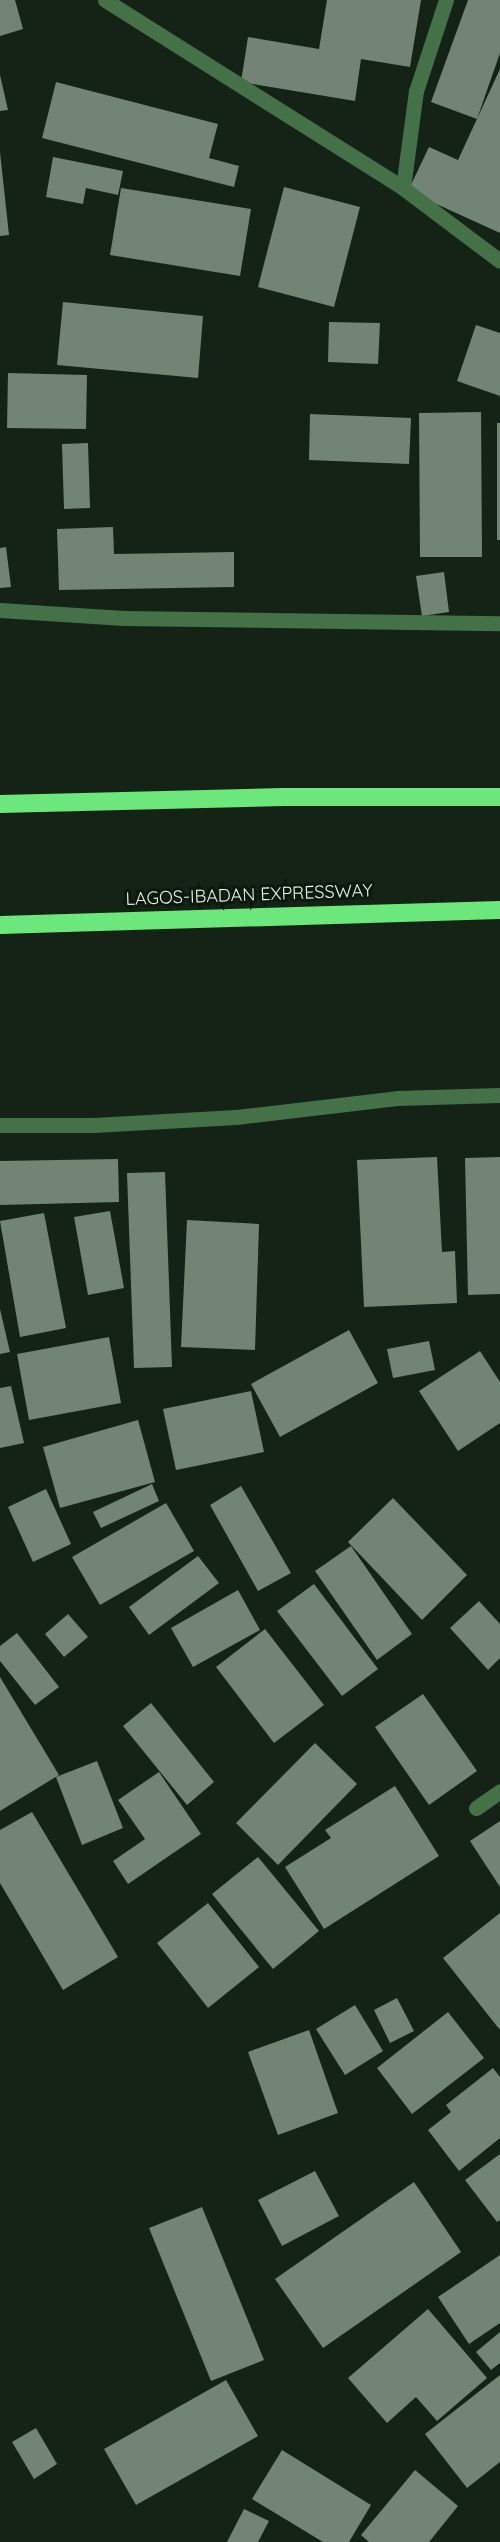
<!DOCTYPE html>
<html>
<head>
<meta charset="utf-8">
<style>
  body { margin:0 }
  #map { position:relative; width:500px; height:2542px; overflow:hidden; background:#142315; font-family:Quicksand,sans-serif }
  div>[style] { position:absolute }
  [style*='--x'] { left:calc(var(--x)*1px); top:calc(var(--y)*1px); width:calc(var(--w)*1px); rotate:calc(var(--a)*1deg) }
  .building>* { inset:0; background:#728473 }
  .street>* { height:15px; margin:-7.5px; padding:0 7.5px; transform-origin:7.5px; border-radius:7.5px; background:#447147 }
  .highway>* { height:18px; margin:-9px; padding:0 9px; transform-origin:9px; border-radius:9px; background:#6ce77b }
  span { translate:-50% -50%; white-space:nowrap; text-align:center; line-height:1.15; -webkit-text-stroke:6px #0b190c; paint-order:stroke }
  .street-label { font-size:18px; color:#e8f2e8 }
</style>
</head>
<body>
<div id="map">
  <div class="building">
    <div style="clip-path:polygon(0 0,15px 0,23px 29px,0 36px)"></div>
    <div style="clip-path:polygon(327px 0,421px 0,410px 67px,361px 59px,355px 101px,241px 82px,248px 37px,319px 49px)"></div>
    <div style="clip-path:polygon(468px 0,500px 0,500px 53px,477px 119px,431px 102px)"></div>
    <div style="clip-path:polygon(500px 69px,500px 233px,408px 191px,429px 147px,458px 160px)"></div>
    <div style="clip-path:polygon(0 75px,8px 110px,0 111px)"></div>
    <div style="clip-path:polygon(56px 82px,218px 124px,209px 158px,239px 166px,234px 187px,42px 138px)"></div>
    <div style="clip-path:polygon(0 152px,9px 235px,0 236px)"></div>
    <div style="clip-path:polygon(53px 157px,123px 171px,118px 195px,86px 188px,83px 204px,46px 197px)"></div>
    <div style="clip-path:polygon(284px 187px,360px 207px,334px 307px,258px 287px)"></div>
    <div style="clip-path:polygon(121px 188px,251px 209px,240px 276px,110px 255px)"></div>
    <div style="clip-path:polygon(63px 302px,203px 316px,198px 378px,57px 365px)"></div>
    <div style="clip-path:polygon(329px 322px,380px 323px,378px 364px,328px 362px)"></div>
    <div style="clip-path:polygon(476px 325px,500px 333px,500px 396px,457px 381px)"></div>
    <div style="clip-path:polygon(8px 373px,87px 375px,86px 429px,7px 428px)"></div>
    <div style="clip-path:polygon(481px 412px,482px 557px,420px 557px,419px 413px)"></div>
    <div style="clip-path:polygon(310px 414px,411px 418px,409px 464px,309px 460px)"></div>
    <div style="clip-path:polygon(497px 423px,500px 423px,500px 540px,497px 540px)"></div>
    <div style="clip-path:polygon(88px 443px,90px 508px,64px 509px,62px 444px)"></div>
    <div style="clip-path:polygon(113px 527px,114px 554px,234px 552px,234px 587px,59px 590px,57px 529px)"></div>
    <div style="clip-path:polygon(6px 547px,11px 587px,0 588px,0 548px)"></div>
    <div style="clip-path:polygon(444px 572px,449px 612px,422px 616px,416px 576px)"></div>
    <div style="clip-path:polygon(437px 1157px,442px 1252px,455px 1251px,457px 1303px,364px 1307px,357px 1160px)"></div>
    <div style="clip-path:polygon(500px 1157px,500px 1294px,468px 1295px,465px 1158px)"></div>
    <div style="clip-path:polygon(118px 1159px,119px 1202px,0 1205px,0 1161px)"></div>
    <div style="clip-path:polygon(165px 1172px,172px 1367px,134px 1368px,127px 1173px)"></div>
    <div style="clip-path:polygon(110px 1211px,124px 1288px,88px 1295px,74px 1217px)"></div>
    <div style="clip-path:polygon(44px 1213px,66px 1328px,20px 1337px,0 1221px)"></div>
    <div style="clip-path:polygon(187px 1220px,259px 1224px,255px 1350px,181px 1347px)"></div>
    <div style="clip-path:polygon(0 1309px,10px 1352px,0 1354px)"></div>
    <div style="clip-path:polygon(349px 1330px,378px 1383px,280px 1437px,251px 1384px)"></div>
    <div style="clip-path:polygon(109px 1337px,121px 1403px,29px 1420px,17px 1354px)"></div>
    <div style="clip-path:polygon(429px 1341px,435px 1370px,393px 1378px,387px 1349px)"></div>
    <div style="clip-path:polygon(480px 1351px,500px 1382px,500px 1423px,458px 1451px,419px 1391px)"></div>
    <div style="clip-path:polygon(11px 1386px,24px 1443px,0 1448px,0 1388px)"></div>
    <div style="clip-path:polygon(251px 1391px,264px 1452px,176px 1470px,163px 1409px)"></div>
    <div style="clip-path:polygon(138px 1420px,155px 1482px,60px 1508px,43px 1447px)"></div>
    <div style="clip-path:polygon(152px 1484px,159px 1501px,101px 1528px,93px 1512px)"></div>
    <div style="clip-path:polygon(241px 1486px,291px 1573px,258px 1591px,210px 1505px)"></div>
    <div style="clip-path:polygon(46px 1489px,71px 1544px,33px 1562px,8px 1507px)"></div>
    <div style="clip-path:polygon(393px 1498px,467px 1575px,422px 1620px,348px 1542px)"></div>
    <div style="clip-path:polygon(166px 1503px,194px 1551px,100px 1605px,72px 1557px)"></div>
    <div style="clip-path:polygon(351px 1546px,412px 1634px,377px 1660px,315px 1571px)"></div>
    <div style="clip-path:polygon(198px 1556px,219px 1583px,149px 1635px,129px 1607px)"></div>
    <div style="clip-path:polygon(314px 1584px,378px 1669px,342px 1696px,277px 1611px)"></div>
    <div style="clip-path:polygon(238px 1590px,260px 1630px,193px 1667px,171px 1628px)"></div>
    <div style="clip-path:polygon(479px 1601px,500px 1624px,500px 1658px,488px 1670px,450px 1628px)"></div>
    <div style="clip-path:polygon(68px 1614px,88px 1637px,64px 1657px,45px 1634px)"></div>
    <div style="clip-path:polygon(265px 1629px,324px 1705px,274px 1743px,216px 1667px)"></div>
    <div style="clip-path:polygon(17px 1633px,59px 1687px,35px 1705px,0 1661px,0 1646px)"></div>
    <div style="clip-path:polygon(0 1677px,59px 1775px,0 1811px)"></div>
    <div style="clip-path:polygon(423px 1694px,477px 1771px,429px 1805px,375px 1727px)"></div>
    <div style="clip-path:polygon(151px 1703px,214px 1782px,187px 1805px,123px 1726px)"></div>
    <div style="clip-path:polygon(315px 1743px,357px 1784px,278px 1865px,236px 1823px)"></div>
    <div style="clip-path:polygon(97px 1761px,123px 1828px,82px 1845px,56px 1777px)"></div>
    <div style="clip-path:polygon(159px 1772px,201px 1834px,128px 1884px,113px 1861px,145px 1839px,118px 1800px)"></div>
    <div style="clip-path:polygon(395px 1786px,439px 1856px,324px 1929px,285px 1867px,331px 1838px,325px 1830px)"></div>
    <div style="clip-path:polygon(32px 1812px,118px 1957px,63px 1990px,0 1883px,0 1830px)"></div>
    <div style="clip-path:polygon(500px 1821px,500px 1887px,470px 1841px)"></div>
    <div style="clip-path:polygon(258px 1857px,319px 1931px,273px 1969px,212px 1894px)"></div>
    <div style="clip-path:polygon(208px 1903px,259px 1967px,208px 2008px,157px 1943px)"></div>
    <div style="clip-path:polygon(500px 1913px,500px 2030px,443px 1958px)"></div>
    <div style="clip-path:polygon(397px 1998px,414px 2031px,390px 2043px,374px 2010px)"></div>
    <div style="clip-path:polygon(355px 2005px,383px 2051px,345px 2075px,316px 2029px)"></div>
    <div style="clip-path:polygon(448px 2012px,484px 2058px,412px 2114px,377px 2068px)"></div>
    <div style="clip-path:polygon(309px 2030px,338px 2113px,278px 2135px,248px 2052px)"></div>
    <div style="clip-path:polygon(493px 2068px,500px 2077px,500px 2138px,459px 2171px,428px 2130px,451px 2112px,446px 2105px)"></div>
    <div style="clip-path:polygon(500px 2154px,500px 2220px,497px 2222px,465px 2180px)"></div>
    <div style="clip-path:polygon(315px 2171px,339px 2216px,282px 2246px,258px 2200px)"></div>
    <div style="clip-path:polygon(414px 2182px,461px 2252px,323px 2348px,275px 2279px)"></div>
    <div style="clip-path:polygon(202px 2207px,264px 2360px,211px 2381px,149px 2228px)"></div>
    <div style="clip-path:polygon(500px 2255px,500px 2323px,469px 2344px,438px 2297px)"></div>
    <div style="clip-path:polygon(428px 2309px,487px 2378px,437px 2421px,416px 2397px,387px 2423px,348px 2378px)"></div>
    <div style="clip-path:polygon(500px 2332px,500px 2363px,491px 2370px,476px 2352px)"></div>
    <div style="clip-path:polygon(500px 2375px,500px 2462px,467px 2488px,425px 2434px)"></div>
    <div style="clip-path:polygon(226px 2380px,258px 2436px,136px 2505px,104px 2449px)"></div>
    <div style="clip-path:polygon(36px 2428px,57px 2464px,34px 2479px,12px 2442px)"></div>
    <div style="clip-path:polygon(282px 2450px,371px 2505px,349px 2542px,323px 2542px,252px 2499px)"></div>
    <div style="clip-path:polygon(415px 2470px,458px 2506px,429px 2542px,369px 2542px,361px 2535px)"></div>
    <div style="clip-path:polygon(244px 2509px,269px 2521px,258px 2542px,227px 2542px)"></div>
  </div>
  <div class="street">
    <div style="--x:105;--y:0;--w:352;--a:32.2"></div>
    <div style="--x:403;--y:188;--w:121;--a:37"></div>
    <div style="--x:403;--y:188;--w:98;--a:-82.4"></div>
    <div style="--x:416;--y:91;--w:96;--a:-71.8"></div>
    <div style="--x:0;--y:610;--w:124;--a:3.7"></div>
    <div style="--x:124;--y:618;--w:376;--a:0.8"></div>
    <div style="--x:0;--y:1125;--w:94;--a:0"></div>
    <div style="--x:94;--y:1125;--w:142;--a:-3.2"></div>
    <div style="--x:236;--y:1117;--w:162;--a:-6.7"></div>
    <div style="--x:397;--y:1098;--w:103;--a:-1.7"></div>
    <div style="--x:476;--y:1808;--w:29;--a:-35"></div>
  </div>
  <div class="highway">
    <div style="--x:0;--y:804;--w:283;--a:-1.4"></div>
    <div style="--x:283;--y:797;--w:217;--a:0"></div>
    <div style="--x:0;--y:925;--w:500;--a:-1.72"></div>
  </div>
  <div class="street-label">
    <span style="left:249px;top:895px;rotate:-2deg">LAGOS-IBADAN EXPRESSWAY</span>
  </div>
</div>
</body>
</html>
